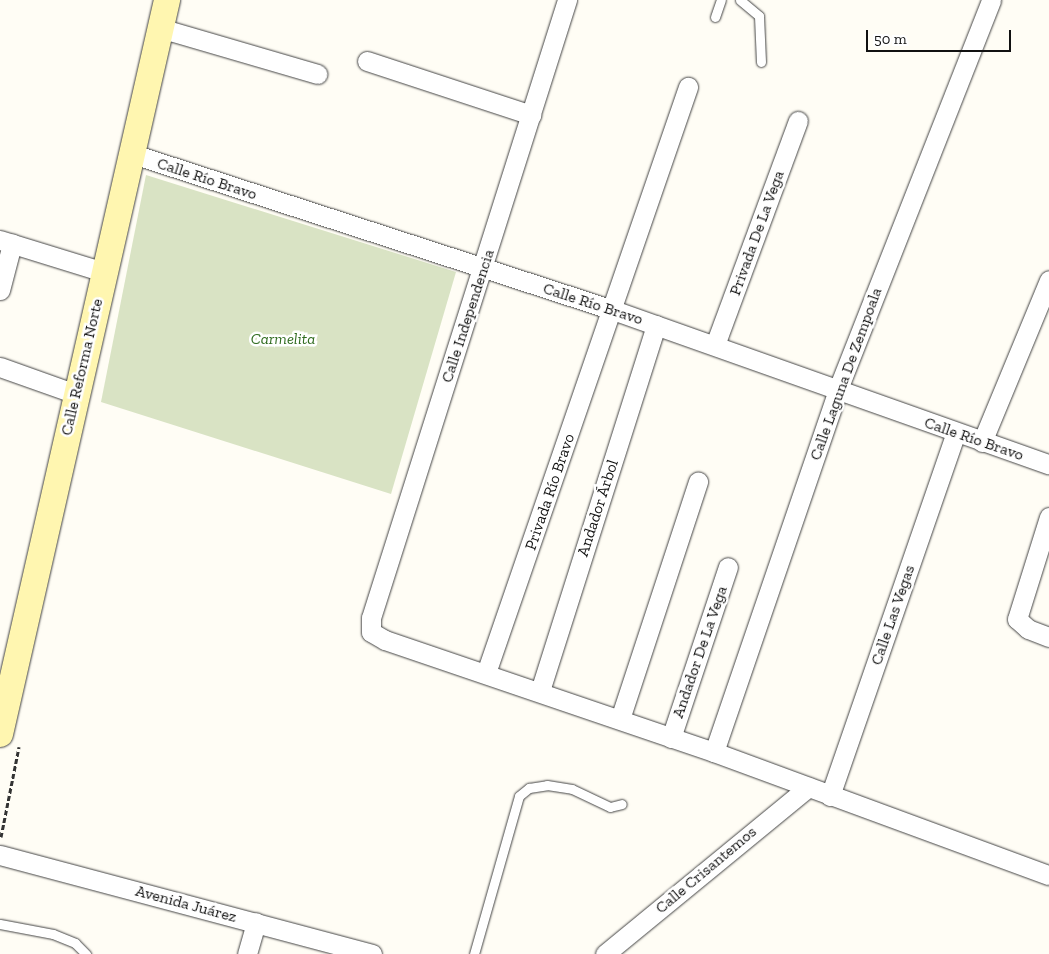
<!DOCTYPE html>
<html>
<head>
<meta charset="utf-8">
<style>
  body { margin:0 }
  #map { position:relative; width:1049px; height:954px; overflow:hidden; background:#fffdf5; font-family:"Zilla Slab",serif }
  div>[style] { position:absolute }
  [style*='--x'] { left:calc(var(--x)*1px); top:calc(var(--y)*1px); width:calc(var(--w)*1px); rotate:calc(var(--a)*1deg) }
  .cemetery>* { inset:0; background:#d9e3c4 }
  .path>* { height:3px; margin-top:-1.5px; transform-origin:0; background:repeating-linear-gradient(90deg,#333 0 5px,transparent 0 7.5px) }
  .roads { filter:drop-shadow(0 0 1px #444) drop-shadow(0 0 1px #444) }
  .lane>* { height:9px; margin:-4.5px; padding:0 4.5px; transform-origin:4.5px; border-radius:4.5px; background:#fff }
  .street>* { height:19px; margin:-9.5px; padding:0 9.5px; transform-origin:9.5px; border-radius:9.5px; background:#fff }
  .secondary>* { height:26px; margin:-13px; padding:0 13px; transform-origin:13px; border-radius:13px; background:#fff6b0 }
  span { translate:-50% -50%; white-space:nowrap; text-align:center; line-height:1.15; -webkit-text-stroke:5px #fff; paint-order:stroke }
  .street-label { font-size:16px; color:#111 }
  .park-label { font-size:16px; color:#2f6b1f; font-style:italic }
  .scale { position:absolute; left:866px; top:30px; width:145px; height:22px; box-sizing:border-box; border:2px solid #111; border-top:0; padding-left:6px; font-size:15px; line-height:18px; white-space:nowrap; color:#111; -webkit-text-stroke:4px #fff; paint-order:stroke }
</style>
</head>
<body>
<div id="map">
  <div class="cemetery">
    <div style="clip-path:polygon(146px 175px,456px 272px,391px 494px,101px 402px)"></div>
  </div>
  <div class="path">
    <div style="--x:1;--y:837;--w:92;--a:-78.7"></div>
  </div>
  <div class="roads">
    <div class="lane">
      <div style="--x:740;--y:0;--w:25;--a:40"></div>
      <div style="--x:759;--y:16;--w:46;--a:87.5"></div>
      <div style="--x:715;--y:17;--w:18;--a:-71"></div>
      <div style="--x:0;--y:924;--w:54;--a:10.7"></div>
      <div style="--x:53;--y:934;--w:24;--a:22"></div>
      <div style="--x:75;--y:943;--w:16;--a:45"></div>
      <div style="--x:474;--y:954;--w:164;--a:-74.1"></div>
      <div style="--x:519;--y:796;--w:13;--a:-39"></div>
      <div style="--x:529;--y:788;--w:18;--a:-9"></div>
      <div style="--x:547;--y:785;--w:25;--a:9"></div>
      <div style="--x:572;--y:789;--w:42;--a:25.3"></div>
      <div style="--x:610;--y:807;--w:12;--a:-14"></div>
    </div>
    <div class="street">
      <div style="--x:567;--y:0;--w:648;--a:107.6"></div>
      <div style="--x:371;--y:618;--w:14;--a:90"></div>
      <div style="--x:371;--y:632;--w:16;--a:30"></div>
      <div style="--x:385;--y:640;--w:348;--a:18.8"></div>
      <div style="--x:714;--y:752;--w:357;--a:20.2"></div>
      <div style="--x:160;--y:28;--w:164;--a:16.3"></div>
      <div style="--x:367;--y:61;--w:173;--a:18.2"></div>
      <div style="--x:133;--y:154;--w:505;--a:18"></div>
      <div style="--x:613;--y:310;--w:462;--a:19.5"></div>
      <div style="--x:0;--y:240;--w:109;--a:17.1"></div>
      <div style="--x:0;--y:290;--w:48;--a:-75.4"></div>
      <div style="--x:715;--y:345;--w:239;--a:-69.7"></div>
      <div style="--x:0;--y:367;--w:81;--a:19.6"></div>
      <div style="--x:982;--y:442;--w:175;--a:-67.5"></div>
      <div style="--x:1049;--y:517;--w:107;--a:107.4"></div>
      <div style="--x:1017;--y:619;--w:15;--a:42"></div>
      <div style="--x:1028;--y:629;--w:22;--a:21"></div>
      <div style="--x:486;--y:673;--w:620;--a:-70.98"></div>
      <div style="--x:540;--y:691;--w:384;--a:-72.4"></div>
      <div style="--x:620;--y:719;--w:250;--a:-71.8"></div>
      <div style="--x:671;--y:738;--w:180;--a:-71.6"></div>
      <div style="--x:714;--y:752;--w:384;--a:-71.1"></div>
      <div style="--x:838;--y:389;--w:418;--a:-68.5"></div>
      <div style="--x:830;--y:796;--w:384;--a:-70.9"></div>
      <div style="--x:0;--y:855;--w:385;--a:14.9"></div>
      <div style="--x:247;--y:954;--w:33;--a:-74"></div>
      <div style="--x:605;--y:954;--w:263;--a:-39.4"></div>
    </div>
    <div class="secondary">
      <div style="--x:0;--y:734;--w:753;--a:-77.18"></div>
    </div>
  </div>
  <div class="street-label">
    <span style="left:207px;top:179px;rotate:18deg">Calle Río Bravo</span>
    <span style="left:757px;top:233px;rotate:-70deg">Privada De La Vega</span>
    <span style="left:593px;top:304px;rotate:18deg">Calle Río Bravo</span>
    <span style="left:468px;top:316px;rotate:-72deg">Calle Independencia</span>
    <span style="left:82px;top:367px;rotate:-77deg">Calle Reforma Norte</span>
    <span style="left:846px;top:374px;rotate:-70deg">Calle Laguna De Zempoala</span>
    <span style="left:974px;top:439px;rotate:19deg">Calle Río Bravo</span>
    <span style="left:550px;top:492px;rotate:-71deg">Privada Río Bravo</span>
    <span style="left:598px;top:508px;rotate:-72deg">Andador Árbol</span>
    <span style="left:893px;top:615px;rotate:-71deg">Calle Las Vegas</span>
    <span style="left:700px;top:652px;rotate:-71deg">Andador De La Vega</span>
    <span style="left:706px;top:870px;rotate:-40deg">Calle Crisantemos</span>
    <span style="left:186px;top:904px;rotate:15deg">Avenida Juárez</span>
  </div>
  <div class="park-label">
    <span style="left:283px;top:339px">Carmelita</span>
  </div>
  <div class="scale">50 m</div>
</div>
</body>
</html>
